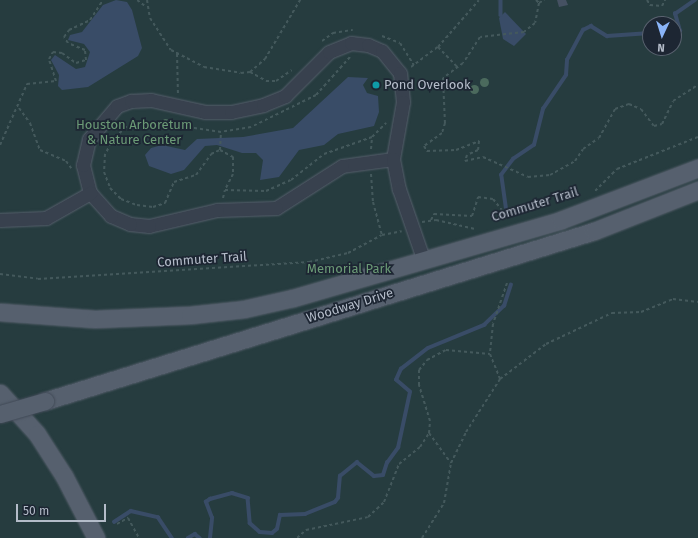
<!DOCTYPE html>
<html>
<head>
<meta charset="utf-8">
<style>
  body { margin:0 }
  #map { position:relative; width:698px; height:538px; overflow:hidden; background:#242f3e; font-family:"Fira Sans",sans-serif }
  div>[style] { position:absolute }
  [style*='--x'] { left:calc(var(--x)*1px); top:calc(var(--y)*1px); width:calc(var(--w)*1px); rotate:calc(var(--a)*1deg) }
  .green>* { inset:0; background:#263c3f }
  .water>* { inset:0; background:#394c67 }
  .stream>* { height:3.5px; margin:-1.75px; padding:0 1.75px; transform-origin:1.75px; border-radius:1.75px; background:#394c67 }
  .building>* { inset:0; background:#455162 }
  .path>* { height:2px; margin-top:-1px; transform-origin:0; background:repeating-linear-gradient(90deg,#44595c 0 3px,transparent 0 6px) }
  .roads { filter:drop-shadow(0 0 1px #565f6c) drop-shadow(0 0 1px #565f6c) }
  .minor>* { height:13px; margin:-6.5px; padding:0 6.5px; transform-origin:6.5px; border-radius:6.5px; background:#38414e }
  .major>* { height:17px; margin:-8.5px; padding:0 8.5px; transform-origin:8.5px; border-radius:8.5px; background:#56606e }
  .bridges { filter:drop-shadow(0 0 1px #414a57) drop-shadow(0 0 1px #414a57) }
  .major-bridge>* { height:17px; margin:-8.5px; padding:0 8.5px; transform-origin:8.5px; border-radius:8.5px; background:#56606e }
  .trees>* { width:9px; height:9px; margin:-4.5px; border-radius:50%; background:#4b6a5d }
  .dots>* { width:11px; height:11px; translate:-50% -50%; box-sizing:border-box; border:2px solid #1d2633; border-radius:50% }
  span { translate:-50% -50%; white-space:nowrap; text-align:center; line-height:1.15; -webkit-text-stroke:3.5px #1d2633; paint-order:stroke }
  .poi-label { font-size:13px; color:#b4bcc9 }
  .left { translate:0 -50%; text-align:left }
  .park-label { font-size:13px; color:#6b9a76 }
  .street-label { font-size:13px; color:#b4bcc9 }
  .north { position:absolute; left:642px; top:16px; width:40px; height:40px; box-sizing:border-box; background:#1d2633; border:1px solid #59626f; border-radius:50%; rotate:184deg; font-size:11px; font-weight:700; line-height:16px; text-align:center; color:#b4bcc9 }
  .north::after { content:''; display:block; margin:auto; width:14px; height:18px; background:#8ab4f8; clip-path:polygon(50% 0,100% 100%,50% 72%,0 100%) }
  .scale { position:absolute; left:16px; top:504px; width:90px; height:18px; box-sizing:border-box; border:2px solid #b4bcc9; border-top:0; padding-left:5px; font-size:12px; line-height:14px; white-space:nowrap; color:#b4bcc9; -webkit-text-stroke:3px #1d2633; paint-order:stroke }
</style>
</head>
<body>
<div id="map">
  <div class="green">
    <div style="clip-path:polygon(evenodd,0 0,698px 0,698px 538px,0 538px,0 0,650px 24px,674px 24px,674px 48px,650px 48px,650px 24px)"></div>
  </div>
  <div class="water">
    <div style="clip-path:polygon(116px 0,127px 2px,132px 10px,142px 48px,138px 56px,88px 87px,62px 90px,58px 86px,59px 75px,51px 60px,55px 55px,76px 69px,85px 67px,90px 52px,84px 44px,68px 40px,70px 35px,82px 32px,103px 5px)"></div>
    <div style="clip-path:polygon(505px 12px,526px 34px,514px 46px,503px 39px,499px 18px)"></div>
    <div style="clip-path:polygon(348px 77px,368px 78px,363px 85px,367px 93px,378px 96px,379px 112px,374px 126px,338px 134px,324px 145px,299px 150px,279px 177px,260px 180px,263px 160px,256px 153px,242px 153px,217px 145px,205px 146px,184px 170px,171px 174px,149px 166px,145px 155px,151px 148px,162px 145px,185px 150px,197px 139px,243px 137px,293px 128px)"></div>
  </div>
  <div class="stream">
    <div style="--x:501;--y:0;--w:15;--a:90"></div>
    <div style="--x:674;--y:39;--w:10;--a:-53"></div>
    <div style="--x:680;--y:31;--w:18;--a:-106"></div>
    <div style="--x:675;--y:14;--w:24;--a:-35"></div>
    <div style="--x:506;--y:209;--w:34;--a:-98"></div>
    <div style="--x:501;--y:175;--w:20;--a:-53"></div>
    <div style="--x:513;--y:159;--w:25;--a:-34"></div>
    <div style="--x:534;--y:145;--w:37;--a:-76"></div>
    <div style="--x:543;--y:109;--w:41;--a:-55.9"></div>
    <div style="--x:566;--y:75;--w:15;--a:-86"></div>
    <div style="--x:567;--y:60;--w:34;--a:-62"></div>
    <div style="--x:583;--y:30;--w:9;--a:-27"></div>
    <div style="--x:591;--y:26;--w:19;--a:32"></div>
    <div style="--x:607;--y:36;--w:43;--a:-4"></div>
    <div style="--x:114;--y:522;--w:20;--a:-33"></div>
    <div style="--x:131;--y:511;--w:28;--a:13"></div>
    <div style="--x:158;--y:517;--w:25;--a:56"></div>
    <div style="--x:188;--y:538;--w:8;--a:-30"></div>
    <div style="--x:195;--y:534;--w:6;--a:39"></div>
    <div style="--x:210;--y:538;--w:20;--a:-84"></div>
    <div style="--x:212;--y:518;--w:17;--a:-111"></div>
    <div style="--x:206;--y:502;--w:5;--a:-37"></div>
    <div style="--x:210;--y:499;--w:23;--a:-15"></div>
    <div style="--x:232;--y:493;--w:17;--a:17"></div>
    <div style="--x:248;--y:498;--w:25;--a:85"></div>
    <div style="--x:250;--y:523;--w:13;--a:42"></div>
    <div style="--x:260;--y:532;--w:12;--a:5"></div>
    <div style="--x:272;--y:533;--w:6;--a:-39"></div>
    <div style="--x:277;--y:529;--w:14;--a:-78"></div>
    <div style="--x:280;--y:515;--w:25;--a:-2"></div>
    <div style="--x:305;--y:514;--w:32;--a:-22"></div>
    <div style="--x:335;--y:502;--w:5;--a:-53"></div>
    <div style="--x:338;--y:498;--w:22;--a:-85"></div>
    <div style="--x:340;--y:476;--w:22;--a:-39"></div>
    <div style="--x:357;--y:462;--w:22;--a:39"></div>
    <div style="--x:374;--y:476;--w:9;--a:-6"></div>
    <div style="--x:383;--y:475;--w:13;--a:-72"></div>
    <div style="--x:387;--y:463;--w:19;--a:-54"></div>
    <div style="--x:398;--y:448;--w:57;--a:-77.9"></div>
    <div style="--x:410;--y:392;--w:18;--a:-139"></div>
    <div style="--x:396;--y:380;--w:12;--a:-66"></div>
    <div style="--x:401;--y:369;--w:34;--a:-38"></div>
    <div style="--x:428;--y:348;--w:61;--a:-22.3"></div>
    <div style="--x:484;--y:325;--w:28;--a:-44"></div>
    <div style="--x:504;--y:306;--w:22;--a:-72"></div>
  </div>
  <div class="building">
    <div style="clip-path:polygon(557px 0,566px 0,568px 5px,559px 7px)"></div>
  </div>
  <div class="path">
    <div style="--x:137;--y:0;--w:10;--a:37"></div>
    <div style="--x:147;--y:0;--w:18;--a:81"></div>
    <div style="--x:150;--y:18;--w:38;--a:57"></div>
    <div style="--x:171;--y:50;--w:37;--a:27"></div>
    <div style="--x:204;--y:67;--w:37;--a:9"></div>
    <div style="--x:241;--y:73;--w:9;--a:-6"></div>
    <div style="--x:250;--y:72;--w:20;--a:-41"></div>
    <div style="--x:265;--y:59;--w:69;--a:-59.3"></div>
    <div style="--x:536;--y:0;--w:4;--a:45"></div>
    <div style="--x:647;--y:0;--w:6;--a:59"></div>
    <div style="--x:650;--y:5;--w:12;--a:5"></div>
    <div style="--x:662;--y:6;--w:7;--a:-63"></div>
    <div style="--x:539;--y:3;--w:20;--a:101"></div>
    <div style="--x:535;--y:23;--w:14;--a:141"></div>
    <div style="--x:524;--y:32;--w:44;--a:173.5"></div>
    <div style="--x:480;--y:37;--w:31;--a:123"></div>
    <div style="--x:463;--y:63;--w:25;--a:143"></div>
    <div style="--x:443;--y:78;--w:45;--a:87.5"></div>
    <div style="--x:445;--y:123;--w:10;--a:107"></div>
    <div style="--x:442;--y:133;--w:22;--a:144"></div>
    <div style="--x:424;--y:146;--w:6;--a:59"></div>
    <div style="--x:427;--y:151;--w:29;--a:-2"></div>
    <div style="--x:456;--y:150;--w:25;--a:-21"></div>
    <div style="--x:479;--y:141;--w:9;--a:96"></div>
    <div style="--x:478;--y:150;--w:12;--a:156"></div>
    <div style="--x:467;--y:155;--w:6;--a:108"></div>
    <div style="--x:465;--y:161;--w:18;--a:-13"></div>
    <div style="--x:483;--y:157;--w:49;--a:24"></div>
    <div style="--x:528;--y:177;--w:22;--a:-5"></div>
    <div style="--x:550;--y:175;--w:29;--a:-29"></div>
    <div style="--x:575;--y:161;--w:14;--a:-56"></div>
    <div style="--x:583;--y:149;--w:19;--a:-35"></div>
    <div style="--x:599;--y:138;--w:33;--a:-61"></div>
    <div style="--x:615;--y:109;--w:15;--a:-20"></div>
    <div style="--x:629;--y:104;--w:13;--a:23"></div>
    <div style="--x:641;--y:109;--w:21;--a:53"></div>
    <div style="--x:654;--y:126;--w:8;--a:-14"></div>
    <div style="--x:662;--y:124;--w:25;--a:-64"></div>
    <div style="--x:673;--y:101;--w:30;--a:-33"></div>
    <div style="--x:539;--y:3;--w:6;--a:-31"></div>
    <div style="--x:382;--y:36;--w:19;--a:21"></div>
    <div style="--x:400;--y:43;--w:26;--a:58"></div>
    <div style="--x:322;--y:41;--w:14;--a:-36"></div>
    <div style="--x:333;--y:33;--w:20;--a:-9"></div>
    <div style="--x:438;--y:47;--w:28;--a:46"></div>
    <div style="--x:177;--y:54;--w:40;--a:88.6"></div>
    <div style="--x:350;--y:57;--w:51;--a:131.8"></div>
    <div style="--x:316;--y:95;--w:72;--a:153.8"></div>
    <div style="--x:251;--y:127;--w:30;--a:171"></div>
    <div style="--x:221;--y:132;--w:40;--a:-171.5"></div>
    <div style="--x:181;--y:126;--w:55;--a:179"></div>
    <div style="--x:126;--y:127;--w:16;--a:137"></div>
    <div style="--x:114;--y:138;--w:18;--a:119"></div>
    <div style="--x:105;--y:154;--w:18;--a:93"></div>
    <div style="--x:104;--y:172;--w:17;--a:69"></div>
    <div style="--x:110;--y:188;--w:16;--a:45"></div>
    <div style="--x:121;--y:199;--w:17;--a:21"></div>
    <div style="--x:137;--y:205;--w:16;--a:7"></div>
    <div style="--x:153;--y:207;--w:13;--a:-18"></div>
    <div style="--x:165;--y:203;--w:23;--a:-67"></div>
    <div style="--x:174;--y:182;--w:23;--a:-18"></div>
    <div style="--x:196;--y:175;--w:26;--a:-54"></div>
    <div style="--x:211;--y:154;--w:10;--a:-24"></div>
    <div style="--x:220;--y:150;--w:15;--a:28"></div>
    <div style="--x:233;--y:157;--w:17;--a:90"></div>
    <div style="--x:233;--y:174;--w:18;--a:117"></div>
    <div style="--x:225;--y:190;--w:41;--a:1.4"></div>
    <div style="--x:266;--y:191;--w:27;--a:-24"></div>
    <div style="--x:291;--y:180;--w:42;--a:-38.2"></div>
    <div style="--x:324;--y:154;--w:51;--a:-19.5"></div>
    <div style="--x:372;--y:137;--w:20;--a:-45"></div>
    <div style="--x:411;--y:67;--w:34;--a:-37"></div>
    <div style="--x:438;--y:47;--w:62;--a:-48.9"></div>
    <div style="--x:250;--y:72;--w:18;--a:29"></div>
    <div style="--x:266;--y:81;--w:10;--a:0"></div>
    <div style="--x:276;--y:81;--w:19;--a:-35"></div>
    <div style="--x:19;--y:108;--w:19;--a:54"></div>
    <div style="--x:30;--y:123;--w:29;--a:70"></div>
    <div style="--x:40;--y:150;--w:28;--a:23"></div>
    <div style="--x:66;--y:161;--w:9;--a:54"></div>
    <div style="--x:0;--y:145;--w:67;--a:-66.1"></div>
    <div style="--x:27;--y:84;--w:29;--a:-6"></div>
    <div style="--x:56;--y:81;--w:23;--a:-108"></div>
    <div style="--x:49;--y:59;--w:8;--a:-60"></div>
    <div style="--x:53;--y:52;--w:9;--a:6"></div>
    <div style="--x:62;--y:53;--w:17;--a:36"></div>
    <div style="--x:76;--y:63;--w:10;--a:-17"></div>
    <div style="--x:86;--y:60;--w:10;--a:-96"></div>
    <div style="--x:85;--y:50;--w:18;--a:-158"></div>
    <div style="--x:68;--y:43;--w:7;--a:-124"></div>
    <div style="--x:64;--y:37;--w:9;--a:-54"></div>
    <div style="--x:69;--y:30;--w:23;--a:-25"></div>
    <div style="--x:90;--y:20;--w:24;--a:-57"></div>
    <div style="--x:371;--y:149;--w:11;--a:-85"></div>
    <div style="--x:220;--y:150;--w:18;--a:-87"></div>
    <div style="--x:371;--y:174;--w:28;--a:86"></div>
    <div style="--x:373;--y:202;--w:34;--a:75"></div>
    <div style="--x:595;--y:191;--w:31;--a:-45"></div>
    <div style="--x:617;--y:169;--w:87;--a:-21.6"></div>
    <div style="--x:223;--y:198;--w:8;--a:-76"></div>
    <div style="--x:431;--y:220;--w:7;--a:-63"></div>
    <div style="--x:434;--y:214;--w:38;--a:3"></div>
    <div style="--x:472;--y:216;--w:20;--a:-72"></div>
    <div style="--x:478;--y:197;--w:15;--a:8"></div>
    <div style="--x:493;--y:199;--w:14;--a:51"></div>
    <div style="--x:422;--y:222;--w:14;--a:-8"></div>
    <div style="--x:436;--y:220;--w:39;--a:13"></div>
    <div style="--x:0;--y:274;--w:38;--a:7"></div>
    <div style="--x:38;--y:279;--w:272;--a:-3.6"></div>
    <div style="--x:309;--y:262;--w:40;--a:-13"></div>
    <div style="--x:348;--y:253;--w:38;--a:-28"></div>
    <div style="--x:382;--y:235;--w:20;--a:-11"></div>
    <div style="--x:507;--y:283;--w:43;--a:108.9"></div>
    <div style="--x:493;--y:324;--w:30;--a:96"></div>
    <div style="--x:490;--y:354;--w:27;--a:68"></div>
    <div style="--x:500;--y:379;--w:58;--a:-37.3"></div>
    <div style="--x:546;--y:344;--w:73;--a:-25.2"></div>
    <div style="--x:612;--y:313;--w:29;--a:-2"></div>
    <div style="--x:641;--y:312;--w:35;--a:-22"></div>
    <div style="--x:673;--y:299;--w:25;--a:7"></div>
    <div style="--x:429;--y:433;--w:37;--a:54"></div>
    <div style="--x:117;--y:524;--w:13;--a:-29"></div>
    <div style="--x:128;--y:518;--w:23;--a:61"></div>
    <div style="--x:297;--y:538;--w:12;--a:-42"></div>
    <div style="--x:306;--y:530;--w:63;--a:-11.8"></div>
    <div style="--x:368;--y:517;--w:22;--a:-43"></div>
    <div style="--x:384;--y:502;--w:41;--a:-68.5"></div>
    <div style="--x:399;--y:464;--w:27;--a:-39"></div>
    <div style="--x:420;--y:447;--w:17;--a:-57"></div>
    <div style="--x:429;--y:433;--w:12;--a:-85"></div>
    <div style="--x:430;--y:421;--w:38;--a:-107"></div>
    <div style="--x:419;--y:385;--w:15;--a:-90"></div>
    <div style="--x:419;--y:370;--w:13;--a:-51"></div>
    <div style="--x:427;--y:360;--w:21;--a:-28"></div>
    <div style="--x:446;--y:350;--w:44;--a:5.2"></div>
    <div style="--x:422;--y:538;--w:41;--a:-57.8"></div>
    <div style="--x:444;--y:503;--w:41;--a:-80.1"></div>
    <div style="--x:451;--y:463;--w:34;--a:-64"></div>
    <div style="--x:466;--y:432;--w:63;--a:-57.3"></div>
  </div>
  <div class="roads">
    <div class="minor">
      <div style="--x:393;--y:159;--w:51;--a:172.2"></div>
      <div style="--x:342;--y:166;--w:78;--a:147.5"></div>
      <div style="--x:276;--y:208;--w:59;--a:178.1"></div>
      <div style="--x:217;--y:210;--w:70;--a:166.8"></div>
      <div style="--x:149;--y:226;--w:19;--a:-174"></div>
      <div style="--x:130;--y:224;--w:21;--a:-157"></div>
      <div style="--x:111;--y:216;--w:31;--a:-132"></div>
      <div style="--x:90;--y:193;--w:29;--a:-104"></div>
      <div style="--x:83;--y:165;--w:27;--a:-77"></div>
      <div style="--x:89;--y:139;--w:43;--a:-49.7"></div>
      <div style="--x:117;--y:106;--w:15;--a:-20"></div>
      <div style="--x:131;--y:101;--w:20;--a:-3"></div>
      <div style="--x:151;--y:100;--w:55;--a:12.5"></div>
      <div style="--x:205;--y:112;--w:26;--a:0"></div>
      <div style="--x:231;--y:112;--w:33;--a:-12"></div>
      <div style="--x:263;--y:105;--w:24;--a:-22"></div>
      <div style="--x:285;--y:96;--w:62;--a:-45"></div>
      <div style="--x:329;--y:52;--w:24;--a:-22"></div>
      <div style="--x:351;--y:43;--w:17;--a:7"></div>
      <div style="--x:368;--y:45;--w:15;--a:23"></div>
      <div style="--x:382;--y:51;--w:28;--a:51"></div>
      <div style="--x:400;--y:73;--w:29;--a:84"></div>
      <div style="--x:403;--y:102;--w:58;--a:100"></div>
      <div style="--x:393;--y:159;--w:31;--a:79"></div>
      <div style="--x:399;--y:189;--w:76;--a:70.9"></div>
      <div style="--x:0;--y:220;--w:46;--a:-2.5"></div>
      <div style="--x:46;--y:218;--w:51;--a:-29.6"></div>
    </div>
    <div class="major">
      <div style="--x:0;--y:312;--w:95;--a:4.2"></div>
      <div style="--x:95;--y:319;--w:95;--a:-2.4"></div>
      <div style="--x:190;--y:315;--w:54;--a:-6.3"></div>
      <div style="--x:244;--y:309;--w:50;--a:-12.7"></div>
      <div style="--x:293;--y:298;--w:279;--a:-16.2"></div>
      <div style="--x:561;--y:220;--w:147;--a:-20.8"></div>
      <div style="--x:0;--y:393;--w:55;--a:47.9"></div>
      <div style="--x:37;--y:434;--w:50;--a:57.3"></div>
      <div style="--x:64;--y:476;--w:70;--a:62.7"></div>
      <div style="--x:45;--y:401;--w:575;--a:-17.21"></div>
      <div style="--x:594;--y:231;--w:112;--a:-21.5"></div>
    </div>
  </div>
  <div class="bridges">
    <div class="major-bridge">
      <div style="--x:0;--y:414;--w:47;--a:-16.1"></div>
    </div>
  </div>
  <div class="trees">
    <div style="left:484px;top:82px"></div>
    <div style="left:474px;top:89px"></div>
    <div style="left:165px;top:123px"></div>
  </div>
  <div class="dots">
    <div style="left:376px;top:85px;background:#0f9aa8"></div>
  </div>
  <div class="poi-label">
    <span class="left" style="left:384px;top:85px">Pond Overlook</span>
  </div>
  <div class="park-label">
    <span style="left:134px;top:133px">Houston Arboretum<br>&amp; Nature Center</span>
    <span style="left:349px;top:269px">Memorial Park</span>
  </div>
  <div class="street-label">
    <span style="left:535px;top:205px;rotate:-17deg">Commuter Trail</span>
    <span style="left:202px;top:260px;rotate:-4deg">Commuter Trail</span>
    <span style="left:350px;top:306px;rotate:-17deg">Woodway Drive</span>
  </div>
  <div class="north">N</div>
  <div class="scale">50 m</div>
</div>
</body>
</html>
